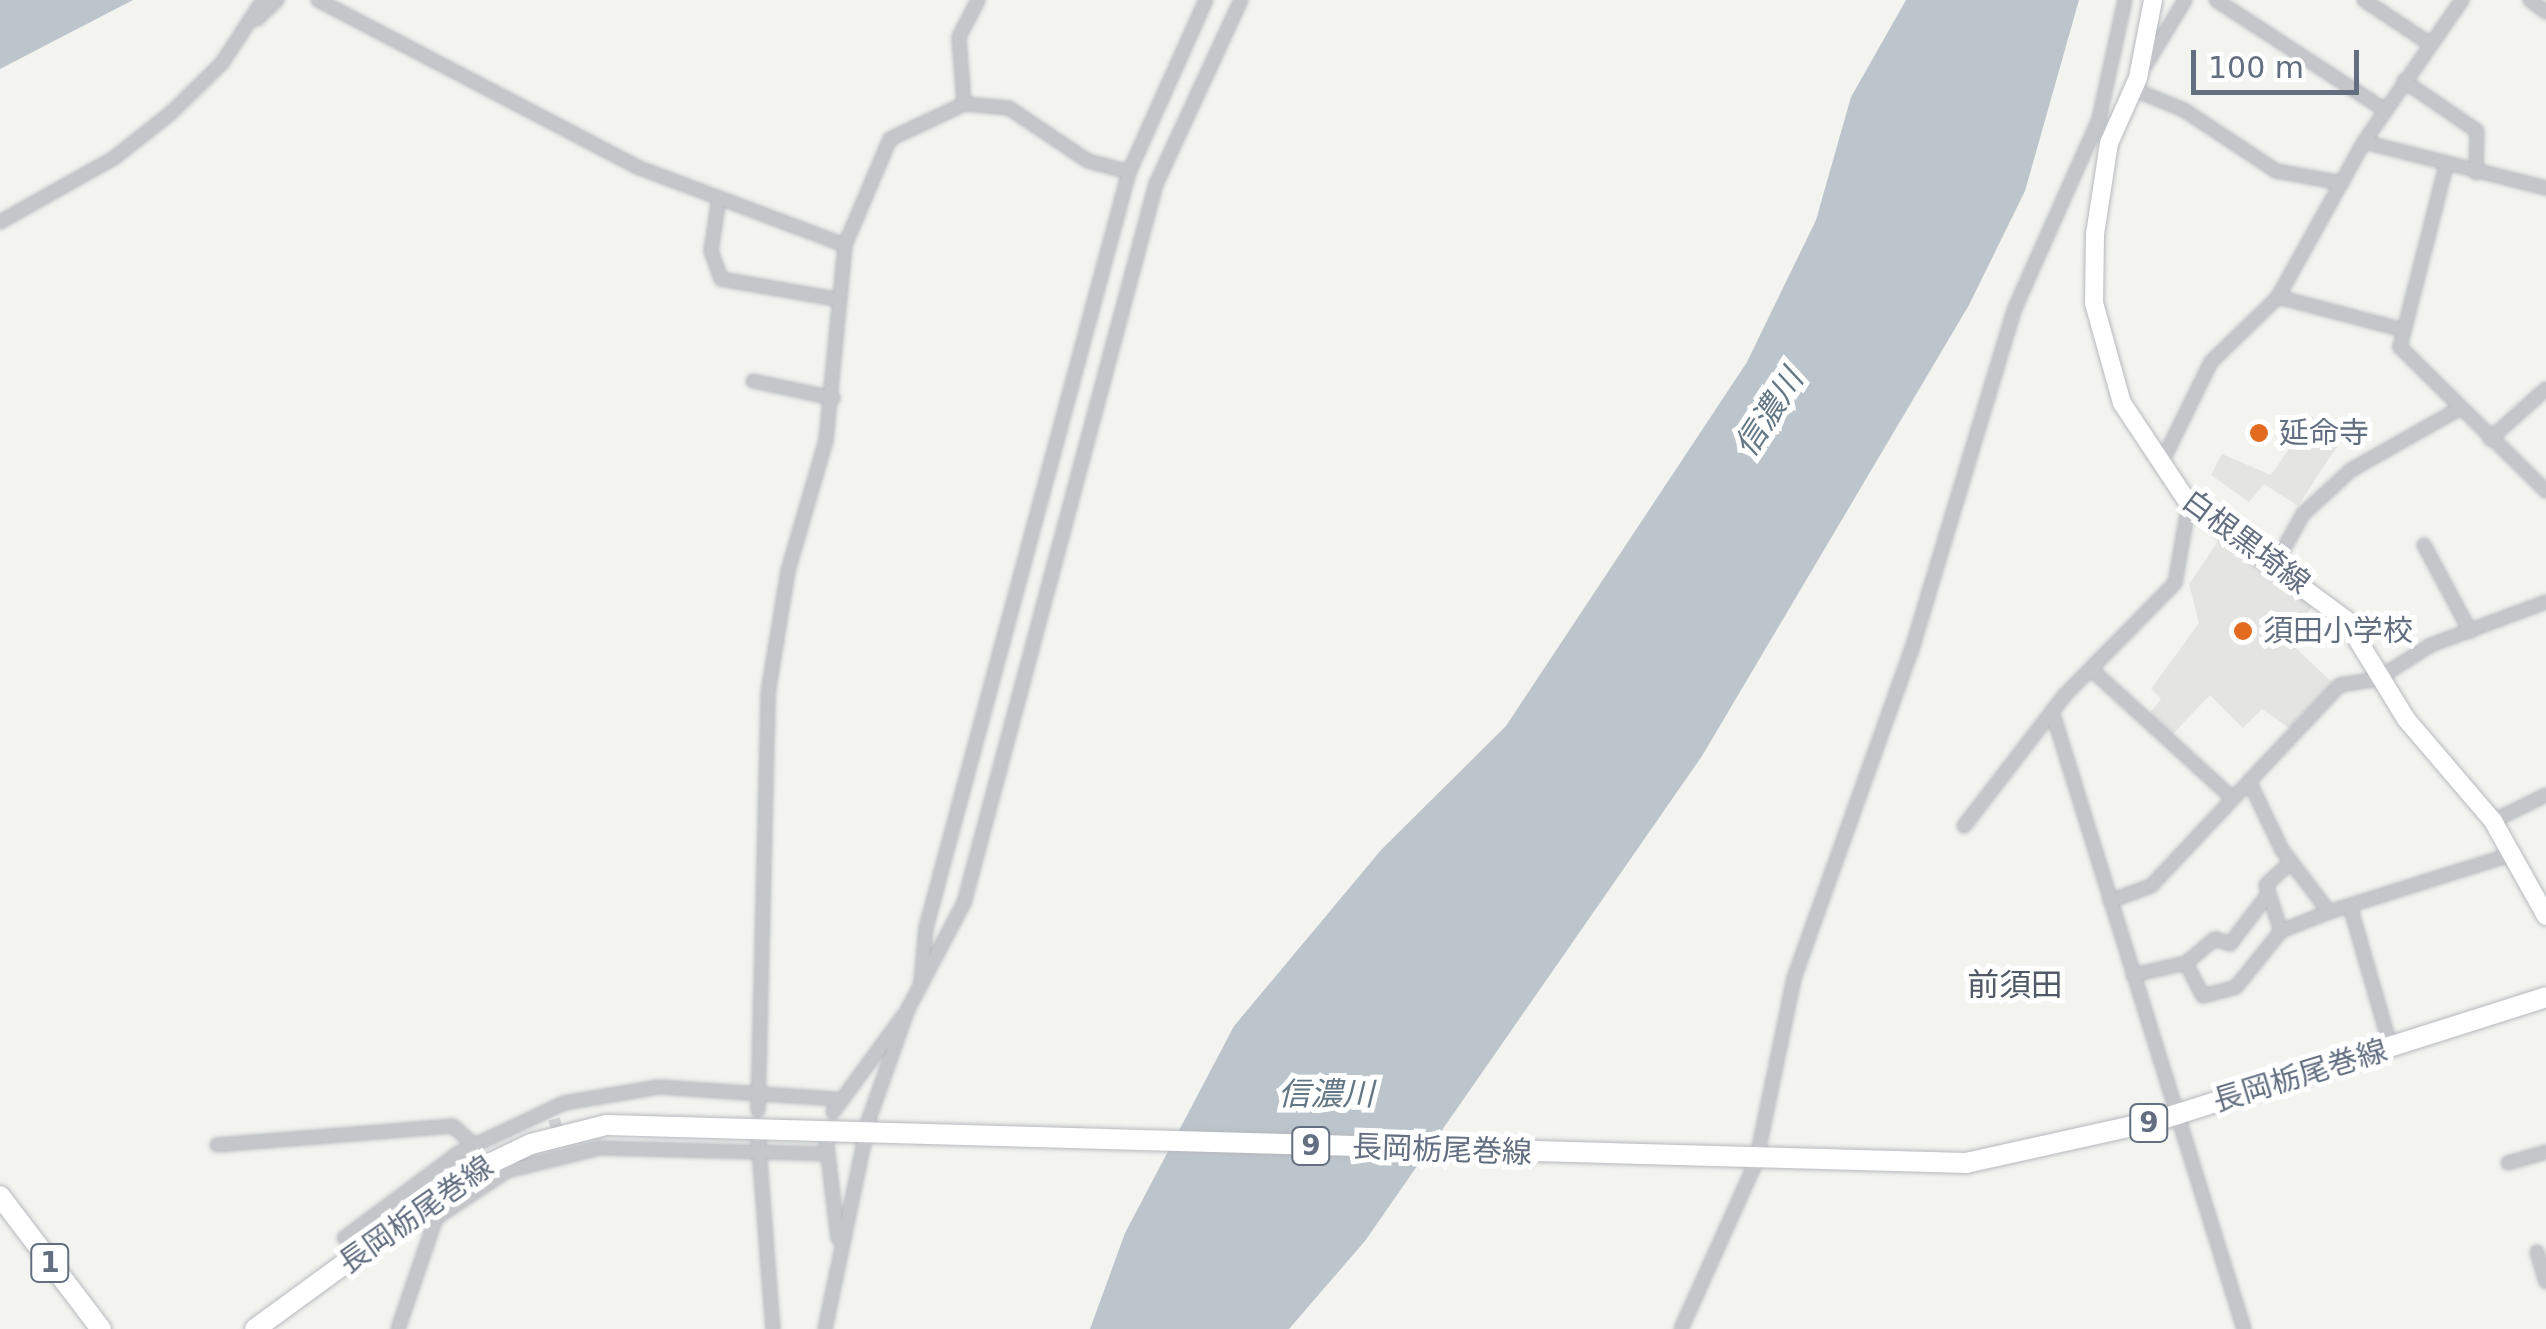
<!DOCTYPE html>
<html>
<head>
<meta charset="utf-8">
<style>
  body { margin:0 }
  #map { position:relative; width:2546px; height:1329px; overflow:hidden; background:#f3f4f0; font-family:"DejaVu Sans","Noto Sans JP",sans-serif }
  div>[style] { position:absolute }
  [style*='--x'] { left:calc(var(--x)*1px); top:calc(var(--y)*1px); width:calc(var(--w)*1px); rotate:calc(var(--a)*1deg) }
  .built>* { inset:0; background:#e4e4e3 }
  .water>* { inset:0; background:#bcc5cc }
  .minor-tunnel>* { height:12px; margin-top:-6px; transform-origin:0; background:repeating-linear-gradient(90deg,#cfd3d4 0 12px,transparent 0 18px) }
  .roads { filter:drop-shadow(0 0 2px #b6b9be) drop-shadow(0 0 2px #b6b9be) }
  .minor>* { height:12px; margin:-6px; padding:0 6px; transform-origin:6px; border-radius:6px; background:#c4c6ca }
  .secondary>* { height:18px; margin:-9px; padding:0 9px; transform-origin:9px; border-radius:9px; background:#fff }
  .primary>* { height:20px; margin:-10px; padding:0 10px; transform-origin:10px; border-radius:10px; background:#fff }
  .dots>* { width:28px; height:28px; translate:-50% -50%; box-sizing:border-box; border:5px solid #fff; border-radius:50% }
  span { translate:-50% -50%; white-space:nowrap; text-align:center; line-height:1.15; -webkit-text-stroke:10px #fff; paint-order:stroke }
  .shield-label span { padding:2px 8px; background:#fff; border:2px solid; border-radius:8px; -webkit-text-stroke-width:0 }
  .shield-label { font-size:28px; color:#636f81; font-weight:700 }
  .poi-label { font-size:30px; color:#636f81 }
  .left { translate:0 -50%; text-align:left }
  .street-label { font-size:30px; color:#636f81 }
  .water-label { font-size:32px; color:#637785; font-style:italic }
  .neighbourhood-label { font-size:32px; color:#515966 }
  .scale { position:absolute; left:2191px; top:50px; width:168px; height:45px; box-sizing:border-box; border:5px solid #636f81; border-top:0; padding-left:12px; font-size:30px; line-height:35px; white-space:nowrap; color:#636f81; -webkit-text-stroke:8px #fff; paint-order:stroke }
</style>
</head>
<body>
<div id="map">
  <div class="built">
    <div style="clip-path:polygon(2312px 416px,2338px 445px,2298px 506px,2264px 484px,2249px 502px,2211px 475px,2222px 454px,2271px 475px)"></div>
    <div style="clip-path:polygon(2221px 537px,2314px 604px,2287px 640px,2333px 683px,2289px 728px,2262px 709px,2243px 728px,2210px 695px,2170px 737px,2147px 716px,2161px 699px,2151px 689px,2199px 623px,2189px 584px)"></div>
  </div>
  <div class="water">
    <div style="clip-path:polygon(0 0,133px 0,0 69px)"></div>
    <div style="clip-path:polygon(1906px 0,2079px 0,2025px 191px,1969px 305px,1702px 756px,1365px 1241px,1289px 1329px,1090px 1329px,1125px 1233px,1234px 1026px,1381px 850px,1506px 726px,1747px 362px,1816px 220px,1851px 97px)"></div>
  </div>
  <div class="minor-tunnel">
    <div style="--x:554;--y:1119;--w:24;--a:73"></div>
  </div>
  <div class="roads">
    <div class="minor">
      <div style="--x:318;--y:0;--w:360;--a:27.6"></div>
      <div style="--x:637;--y:167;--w:222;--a:20.6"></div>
      <div style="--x:2216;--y:0;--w:202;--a:33.1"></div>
      <div style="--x:2364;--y:0;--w:79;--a:33.7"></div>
      <div style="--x:2530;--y:0;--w:20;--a:37"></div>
      <div style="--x:257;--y:19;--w:28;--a:-44"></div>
      <div style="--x:2142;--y:71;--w:83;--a:-58.8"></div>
      <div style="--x:2404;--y:81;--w:88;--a:34.4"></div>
      <div style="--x:2477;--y:131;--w:42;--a:91.4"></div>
      <div style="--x:2133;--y:89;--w:55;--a:22.4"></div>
      <div style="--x:2184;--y:110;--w:110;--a:33.5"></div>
      <div style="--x:2276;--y:171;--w:67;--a:10.3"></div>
      <div style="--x:964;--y:104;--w:67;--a:-94.3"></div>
      <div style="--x:959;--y:37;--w:42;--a:-62.8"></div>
      <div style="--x:2364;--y:142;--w:188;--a:14.2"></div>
      <div style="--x:2446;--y:166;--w:187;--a:104.3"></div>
      <div style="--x:2400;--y:347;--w:205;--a:44.6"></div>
      <div style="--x:719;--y:198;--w:54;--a:98.6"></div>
      <div style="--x:711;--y:251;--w:30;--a:70"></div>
      <div style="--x:721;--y:279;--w:117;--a:9.9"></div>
      <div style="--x:0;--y:222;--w:131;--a:-29.3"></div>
      <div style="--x:114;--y:158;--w:73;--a:-38.3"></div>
      <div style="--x:171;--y:113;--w:71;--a:-44.4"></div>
      <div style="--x:222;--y:63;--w:75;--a:-56.9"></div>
      <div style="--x:2278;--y:297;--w:130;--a:14.7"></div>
      <div style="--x:753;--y:381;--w:82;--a:12"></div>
      <div style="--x:2490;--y:439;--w:75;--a:-41.8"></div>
      <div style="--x:2160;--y:466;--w:116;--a:-63.9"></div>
      <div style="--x:2211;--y:362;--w:93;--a:-44.1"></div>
      <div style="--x:2278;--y:297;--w:177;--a:-61"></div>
      <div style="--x:2364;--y:142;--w:173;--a:-55.4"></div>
      <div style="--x:2424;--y:545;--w:98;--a:61.9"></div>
      <div style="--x:2276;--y:563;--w:56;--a:-61.1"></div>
      <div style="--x:2303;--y:514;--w:65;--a:-42.5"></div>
      <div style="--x:2351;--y:470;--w:124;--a:-29.5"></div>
      <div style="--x:2092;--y:670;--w:190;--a:42.4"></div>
      <div style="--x:2052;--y:711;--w:647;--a:72.74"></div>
      <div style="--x:2249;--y:781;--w:76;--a:64.4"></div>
      <div style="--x:2282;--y:850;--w:78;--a:52.8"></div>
      <div style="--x:2329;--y:912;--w:190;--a:-17.5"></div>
      <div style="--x:2493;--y:821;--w:59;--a:-26.1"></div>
      <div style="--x:1964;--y:826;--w:165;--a:-52.4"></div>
      <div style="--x:2065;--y:695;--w:157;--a:-45.5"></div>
      <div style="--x:2175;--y:583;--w:80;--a:-80"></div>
      <div style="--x:2110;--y:901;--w:44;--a:-20.1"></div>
      <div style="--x:2151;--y:886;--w:276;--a:-46.8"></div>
      <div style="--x:2340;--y:685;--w:37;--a:-9"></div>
      <div style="--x:2377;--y:679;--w:64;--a:-32.2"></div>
      <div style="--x:2431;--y:645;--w:123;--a:-20.5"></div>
      <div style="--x:2350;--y:906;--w:148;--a:73.9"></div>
      <div style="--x:2281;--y:931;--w:52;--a:-21.6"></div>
      <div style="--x:2186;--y:963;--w:37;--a:63"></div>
      <div style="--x:2203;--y:996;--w:34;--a:-15"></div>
      <div style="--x:2236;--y:987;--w:72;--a:-51.2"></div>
      <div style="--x:2281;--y:931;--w:48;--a:-108.1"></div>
      <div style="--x:2266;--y:885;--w:34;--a:-43"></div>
      <div style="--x:2133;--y:975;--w:54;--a:-12.8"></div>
      <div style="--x:2186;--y:963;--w:38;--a:-40"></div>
      <div style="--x:2215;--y:939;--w:16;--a:18"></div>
      <div style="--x:2230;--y:944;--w:64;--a:-52.6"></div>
      <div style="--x:921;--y:980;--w:52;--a:-84.5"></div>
      <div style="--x:926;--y:928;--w:783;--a:-74.97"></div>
      <div style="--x:1129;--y:172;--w:188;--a:-65.9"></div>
      <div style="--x:758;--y:1110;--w:417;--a:-88.6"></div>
      <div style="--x:768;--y:693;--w:124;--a:-80.7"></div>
      <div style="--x:788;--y:571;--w:136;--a:-73.8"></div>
      <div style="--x:826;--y:440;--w:196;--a:-84.4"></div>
      <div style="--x:845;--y:245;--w:115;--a:-67"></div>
      <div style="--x:890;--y:139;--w:82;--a:-25.3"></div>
      <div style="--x:964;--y:104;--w:45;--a:5.1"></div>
      <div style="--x:1009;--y:108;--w:95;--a:33.9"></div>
      <div style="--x:1088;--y:161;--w:42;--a:15"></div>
      <div style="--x:833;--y:1112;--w:120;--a:-53.8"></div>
      <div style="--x:758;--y:1135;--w:195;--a:85.6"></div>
      <div style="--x:826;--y:1138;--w:101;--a:83.2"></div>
      <div style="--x:217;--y:1145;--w:237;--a:-4.6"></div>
      <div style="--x:453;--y:1126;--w:28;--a:42"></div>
      <div style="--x:2508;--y:1163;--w:40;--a:-16"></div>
      <div style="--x:344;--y:1238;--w:144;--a:-36.6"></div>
      <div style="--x:460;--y:1152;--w:115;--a:-25.2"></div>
      <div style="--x:564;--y:1103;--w:96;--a:-9.6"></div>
      <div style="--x:659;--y:1087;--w:177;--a:3.9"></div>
      <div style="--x:2537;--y:1252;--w:31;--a:73"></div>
      <div style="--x:398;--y:1329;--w:117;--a:-71.1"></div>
      <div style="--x:436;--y:1218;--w:85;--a:-33.5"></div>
      <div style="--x:507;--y:1171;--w:96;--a:-13.9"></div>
      <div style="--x:600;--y:1148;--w:224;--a:1.5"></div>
      <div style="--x:825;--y:1329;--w:215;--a:-78.2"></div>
      <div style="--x:869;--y:1119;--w:117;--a:-70.5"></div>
      <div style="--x:908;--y:1009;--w:120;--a:-62.2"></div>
      <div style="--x:964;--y:903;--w:744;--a:-75.05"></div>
      <div style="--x:1156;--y:184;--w:203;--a:-65.2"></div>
      <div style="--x:1681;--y:1329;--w:183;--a:-65.8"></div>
      <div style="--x:1756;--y:1162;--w:188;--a:-78.3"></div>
      <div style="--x:1794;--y:978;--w:346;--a:-70.3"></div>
      <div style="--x:1911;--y:652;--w:359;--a:-73.2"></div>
      <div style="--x:2015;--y:308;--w:207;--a:-66"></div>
      <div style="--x:2099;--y:119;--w:122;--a:-77.7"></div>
    </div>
    <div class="secondary">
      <div style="--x:2153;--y:0;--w:79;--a:100.9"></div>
      <div style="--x:2138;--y:78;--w:71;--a:114"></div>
      <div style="--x:2109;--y:143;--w:92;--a:98.7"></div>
      <div style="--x:2095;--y:234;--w:69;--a:90.8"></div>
      <div style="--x:2094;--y:303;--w:104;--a:74.4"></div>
      <div style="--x:2122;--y:403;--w:121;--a:56.4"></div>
      <div style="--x:2189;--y:504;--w:194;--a:36.4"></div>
      <div style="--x:2345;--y:619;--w:117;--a:58.6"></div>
      <div style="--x:2406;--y:719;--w:134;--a:49.5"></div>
      <div style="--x:2493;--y:821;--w:109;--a:60.8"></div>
    </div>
    <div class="primary">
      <div style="--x:0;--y:1196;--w:167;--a:52.8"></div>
      <div style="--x:255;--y:1329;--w:261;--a:-36.1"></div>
      <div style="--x:466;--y:1175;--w:72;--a:-25.5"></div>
      <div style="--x:531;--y:1144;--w:77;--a:-14.2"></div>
      <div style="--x:606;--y:1125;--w:1361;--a:1.6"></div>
      <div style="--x:1966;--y:1163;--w:195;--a:-12.5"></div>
      <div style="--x:2156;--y:1121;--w:409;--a:-17.6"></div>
    </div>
  </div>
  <div class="dots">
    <div style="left:2259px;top:433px;background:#e36b20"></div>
    <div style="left:2243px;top:631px;background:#e36b20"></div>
  </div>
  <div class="shield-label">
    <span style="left:2149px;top:1123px">9</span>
    <span style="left:1311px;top:1146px">9</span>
    <span style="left:50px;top:1263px">1</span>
  </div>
  <div class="poi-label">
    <span class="left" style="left:2279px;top:433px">延命寺</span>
    <span class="left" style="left:2263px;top:631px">須田小学校</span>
  </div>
  <div class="street-label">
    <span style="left:2246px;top:542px;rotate:37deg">白根黒埼線</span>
    <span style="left:2300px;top:1076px;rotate:-17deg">長岡栃尾巻線</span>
    <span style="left:1442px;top:1150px;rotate:2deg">長岡栃尾巻線</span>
    <span style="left:416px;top:1215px;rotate:-35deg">長岡栃尾巻線</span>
  </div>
  <div class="water-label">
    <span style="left:1769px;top:413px;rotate:-57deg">信濃川</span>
    <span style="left:1326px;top:1094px">信濃川</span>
  </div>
  <div class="neighbourhood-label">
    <span style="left:2015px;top:985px">前須田</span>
  </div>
  <div class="scale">100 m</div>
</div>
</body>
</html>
